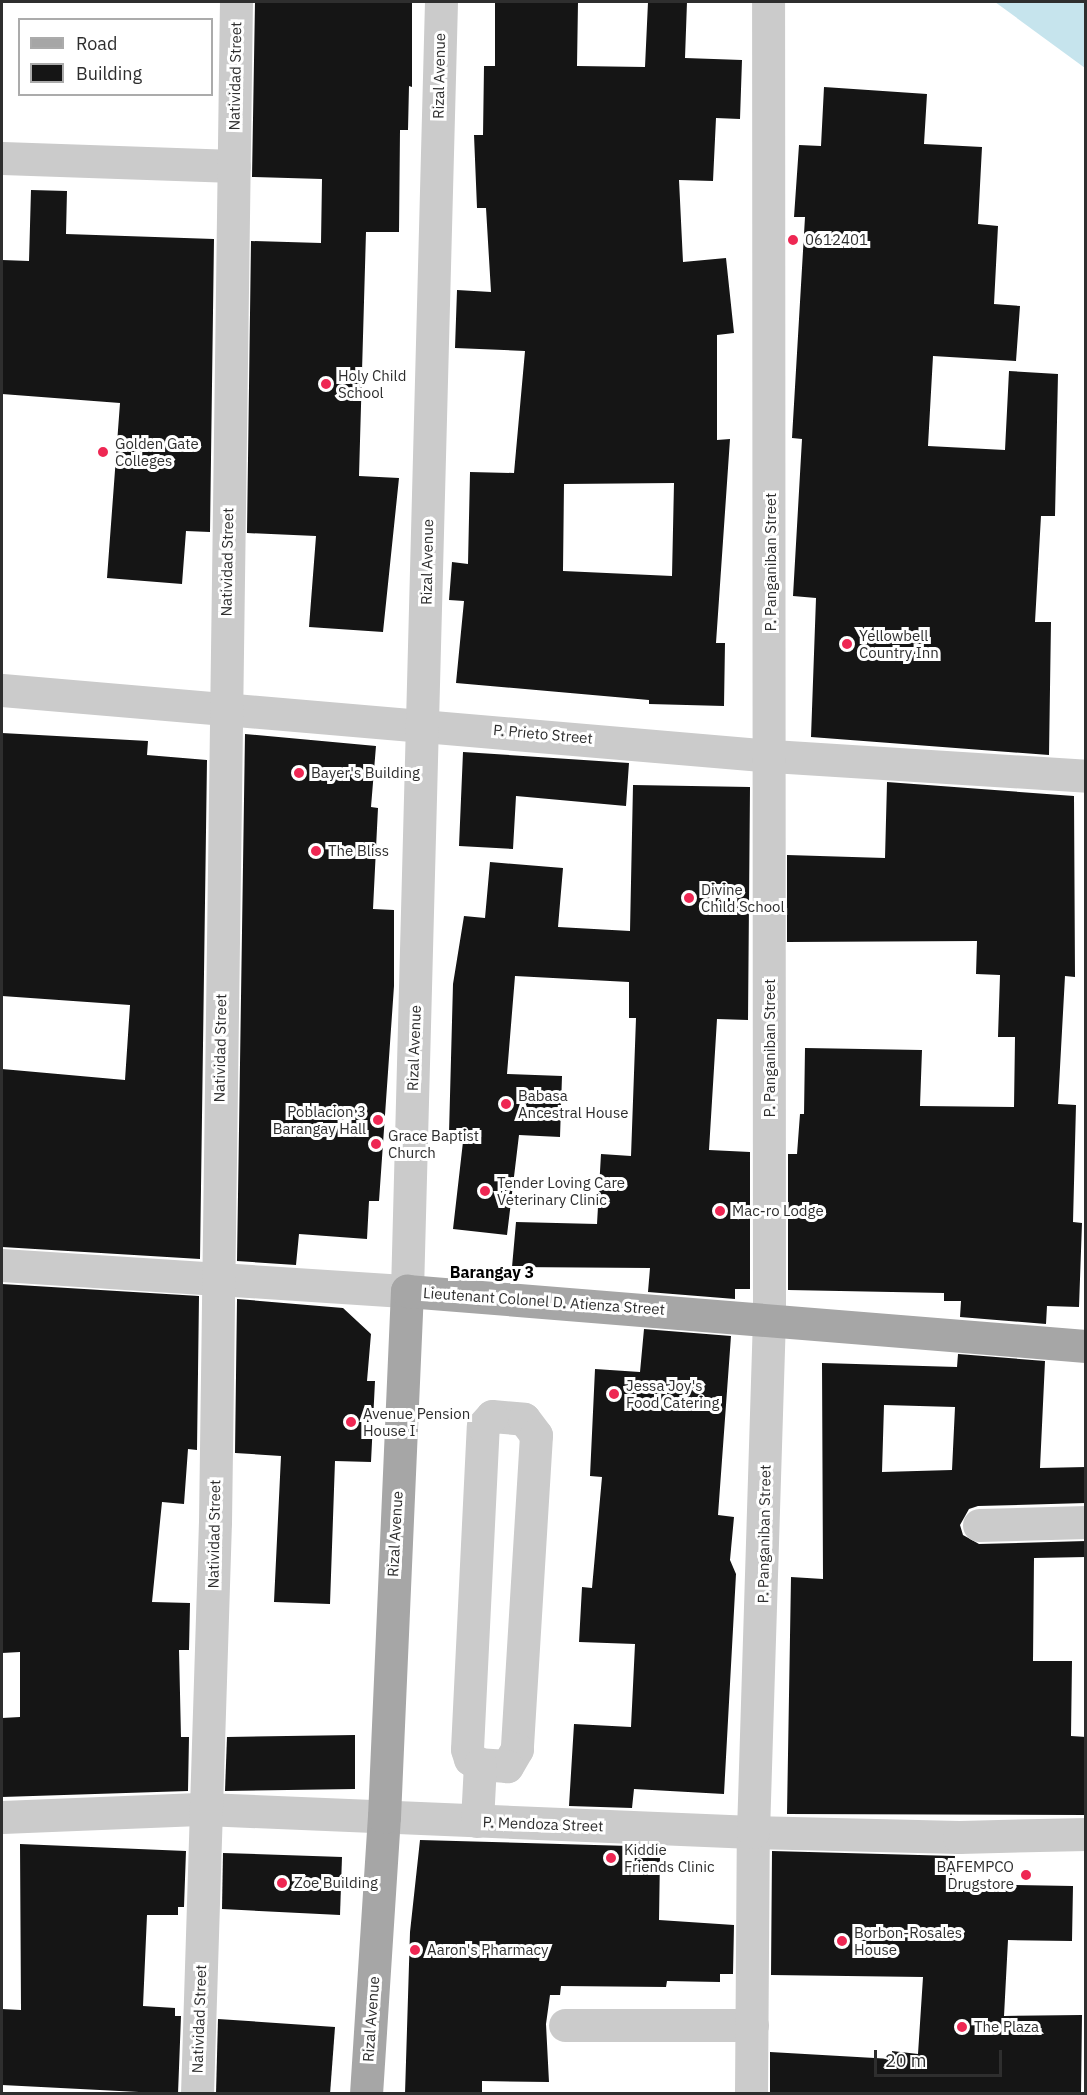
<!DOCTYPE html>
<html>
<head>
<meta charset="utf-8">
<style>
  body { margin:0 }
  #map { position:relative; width:1087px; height:2095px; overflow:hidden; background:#fff; font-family:"IBM Plex Sans",sans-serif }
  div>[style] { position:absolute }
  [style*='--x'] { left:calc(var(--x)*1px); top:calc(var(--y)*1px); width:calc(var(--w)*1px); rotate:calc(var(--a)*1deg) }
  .water>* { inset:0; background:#c6e4ed }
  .building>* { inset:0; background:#151515 }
  .minor>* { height:33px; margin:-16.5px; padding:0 16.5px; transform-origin:16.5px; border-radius:16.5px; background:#cbcbcb }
  .major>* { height:33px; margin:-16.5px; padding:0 16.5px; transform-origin:16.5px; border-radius:16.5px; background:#a6a6a6 }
  .dots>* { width:16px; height:16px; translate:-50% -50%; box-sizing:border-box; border:3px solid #fff; border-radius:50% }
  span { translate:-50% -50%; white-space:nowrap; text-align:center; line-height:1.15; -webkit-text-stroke:6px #fff; paint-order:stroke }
  .street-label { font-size:15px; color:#2e2e2e }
  .poi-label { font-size:15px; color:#2e2e2e }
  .left { translate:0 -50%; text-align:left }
  .right { translate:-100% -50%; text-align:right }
  .neighbourhood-label { font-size:16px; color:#000; font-weight:700 }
  .frame { position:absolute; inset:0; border:3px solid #2e2e2e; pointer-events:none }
  .legend { position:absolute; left:18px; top:18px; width:195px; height:78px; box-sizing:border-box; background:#fff; border:2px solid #ababab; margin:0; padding:8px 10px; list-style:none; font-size:18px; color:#2e2e2e }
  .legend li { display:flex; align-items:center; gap:12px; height:30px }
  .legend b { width:30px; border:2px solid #ababab }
  .scale { position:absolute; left:874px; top:2050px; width:128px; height:27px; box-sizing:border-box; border:3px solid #2e2e2e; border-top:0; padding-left:8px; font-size:18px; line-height:21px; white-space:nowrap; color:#2e2e2e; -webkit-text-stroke:4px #fff; paint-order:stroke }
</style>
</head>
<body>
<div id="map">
  <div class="water">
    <div style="clip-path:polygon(995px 2px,1085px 2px,1085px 68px)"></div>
  </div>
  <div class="building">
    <div style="clip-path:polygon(255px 2px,412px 2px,412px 87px,409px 86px,408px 130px,400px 130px,399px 232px,366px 232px,359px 476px,399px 478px,383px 632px,309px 627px,316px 536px,247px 533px,251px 241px,321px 243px,322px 179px,252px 177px)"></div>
    <div style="clip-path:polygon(evenodd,495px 2px,578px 2px,577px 66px,645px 67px,648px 2px,687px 2px,685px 58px,742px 60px,740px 119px,716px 118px,713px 181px,679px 180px,683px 262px,726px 258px,734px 333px,717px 335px,717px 440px,730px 439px,716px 643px,725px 643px,724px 706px,649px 704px,649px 700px,456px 683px,464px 601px,449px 600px,452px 562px,468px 564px,470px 472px,514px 473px,525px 351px,455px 348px,457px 290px,491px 292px,486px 208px,477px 208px,474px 135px,483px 135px,484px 66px,495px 66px,495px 2px,674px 483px,672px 576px,563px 571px,564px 484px,674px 483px)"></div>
    <div style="clip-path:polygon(824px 87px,927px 94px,924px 144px,982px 147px,978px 224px,998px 226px,994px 304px,1020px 306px,1016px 361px,933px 356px,928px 446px,1005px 450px,1009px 371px,1058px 374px,1055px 516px,1041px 516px,1035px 622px,1051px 622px,1049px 755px,811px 737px,816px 598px,793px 596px,802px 439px,792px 438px,805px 217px,794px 217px,799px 145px,821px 146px)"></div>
    <div style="clip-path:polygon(31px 190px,67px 191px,66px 234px,214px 239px,210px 532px,186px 531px,182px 584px,107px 578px,120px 403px,2px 394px,2px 260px,29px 261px)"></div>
    <div style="clip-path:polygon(2px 733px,148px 741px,147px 755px,207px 760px,200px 1259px,2px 1247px,2px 1069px,125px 1080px,130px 1005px,2px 996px)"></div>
    <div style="clip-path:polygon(245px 734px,376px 746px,371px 807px,378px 808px,373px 909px,394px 910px,394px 986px,379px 1201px,369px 1201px,367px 1239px,299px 1234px,296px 1265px,237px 1261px)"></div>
    <div style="clip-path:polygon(463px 752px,629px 763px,626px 806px,516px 796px,513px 849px,459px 846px)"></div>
    <div style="clip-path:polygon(887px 782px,1074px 796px,1075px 977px,1065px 976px,1058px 1104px,1076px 1105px,1073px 1222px,1082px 1223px,1079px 1307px,1047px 1306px,1046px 1324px,960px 1317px,961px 1301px,944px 1301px,944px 1293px,788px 1290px,788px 1154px,797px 1154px,800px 1114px,804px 1114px,805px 1048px,922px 1050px,920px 1106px,1014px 1107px,1015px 1037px,998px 1037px,1000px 975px,976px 974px,977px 941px,787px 942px,787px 855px,885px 858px)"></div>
    <div style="clip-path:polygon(633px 785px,750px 787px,748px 1020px,717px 1019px,709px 1150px,750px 1152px,750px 1289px,735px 1289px,735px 1299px,648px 1292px,650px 1268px,512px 1267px,516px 1222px,597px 1224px,601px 1154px,631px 1156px,636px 1018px,629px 1018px,629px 982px,515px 976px,507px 1074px,562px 1076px,560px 1137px,519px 1135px,507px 1235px,453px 1229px,464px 1133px,449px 1133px,453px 984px,464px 916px,485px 918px,490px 862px,563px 868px,558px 927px,630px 931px)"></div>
    <div style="clip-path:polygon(2px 1284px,199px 1296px,197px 1450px,188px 1449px,184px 1504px,162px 1502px,152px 1602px,190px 1603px,189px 1650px,179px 1650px,181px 1737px,189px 1737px,188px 1791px,2px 1797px,2px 1718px,20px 1717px,20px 1652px,2px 1653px)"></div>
    <div style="clip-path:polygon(237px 1299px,343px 1308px,371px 1334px,367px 1381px,375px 1381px,371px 1462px,335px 1461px,330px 1604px,274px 1602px,281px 1456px,235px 1453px)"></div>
    <div style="clip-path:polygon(644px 1329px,731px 1336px,718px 1515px,734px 1517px,730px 1560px,736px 1574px,724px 1794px,634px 1789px,632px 1808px,569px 1806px,574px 1724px,631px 1727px,635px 1644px,579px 1642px,582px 1587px,592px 1588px,602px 1477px,590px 1476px,595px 1369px,640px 1372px)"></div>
    <div style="clip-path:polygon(evenodd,958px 1354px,1045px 1361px,1040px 1468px,1086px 1467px,1086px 1503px,978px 1506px,969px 1509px,960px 1525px,963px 1535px,979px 1544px,1086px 1541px,1086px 1557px,1034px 1558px,1033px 1661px,1072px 1661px,1071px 1736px,1086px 1737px,1086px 1815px,787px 1814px,791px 1577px,823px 1579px,822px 1363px,957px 1367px,958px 1354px,884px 1405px,955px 1407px,952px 1470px,882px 1472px,884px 1405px)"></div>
    <div style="clip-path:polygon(355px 1735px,355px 1789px,225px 1791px,227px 1737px)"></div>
    <div style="clip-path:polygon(420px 1840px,629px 1846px,628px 1855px,660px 1856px,659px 1920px,734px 1925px,733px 1974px,720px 1974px,720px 1982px,667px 1981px,666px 1987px,561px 1986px,560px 1995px,550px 1995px,546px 2024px,549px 2082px,482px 2081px,482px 2094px,405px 2094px,410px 1932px)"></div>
    <div style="clip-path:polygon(20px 1844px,186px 1851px,184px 1907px,178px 1907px,178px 1915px,147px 1915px,143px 2006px,175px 2008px,175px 2016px,181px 2016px,178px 2094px,2px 2085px,2px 2009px,21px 2010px)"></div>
    <div style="clip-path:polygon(772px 1851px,955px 1856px,953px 1884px,1073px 1886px,1072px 1941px,1008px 1940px,1004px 2016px,1082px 2015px,1081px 2094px,770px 2094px,770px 2052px,892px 2059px,892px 2051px,918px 2054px,923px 1977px,771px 1975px)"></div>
    <div style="clip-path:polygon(223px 1853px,342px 1857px,340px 1915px,222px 1909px)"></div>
    <div style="clip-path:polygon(218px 2019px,335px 2027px,330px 2094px,216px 2094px)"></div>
  </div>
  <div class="minor">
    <div style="--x:2;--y:158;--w:232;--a:2"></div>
    <div style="--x:2;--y:690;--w:773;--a:4.9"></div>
    <div style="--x:772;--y:756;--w:315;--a:3.6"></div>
    <div style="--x:2;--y:1265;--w:406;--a:3.7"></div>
    <div style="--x:407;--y:1291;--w:1289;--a:-88.49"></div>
    <div style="--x:492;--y:1416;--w:32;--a:5"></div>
    <div style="--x:524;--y:1419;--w:20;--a:53"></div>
    <div style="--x:536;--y:1435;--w:315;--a:93.5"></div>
    <div style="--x:517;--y:1749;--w:20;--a:120"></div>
    <div style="--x:507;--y:1766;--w:27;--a:-176"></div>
    <div style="--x:480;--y:1764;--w:11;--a:-153"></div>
    <div style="--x:470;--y:1759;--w:10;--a:-107"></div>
    <div style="--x:467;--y:1749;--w:323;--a:-87.2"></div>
    <div style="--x:483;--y:1426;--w:13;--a:-48"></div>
    <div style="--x:979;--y:1525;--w:107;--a:-1.6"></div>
    <div style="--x:2;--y:1817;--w:203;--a:-2.3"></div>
    <div style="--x:205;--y:1809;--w:548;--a:2.4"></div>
    <div style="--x:753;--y:1832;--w:206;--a:1.4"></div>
    <div style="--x:959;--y:1837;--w:127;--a:-1.4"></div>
    <div style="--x:477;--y:1821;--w:57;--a:-87"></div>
    <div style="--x:565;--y:2025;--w:187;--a:0"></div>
    <div style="--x:197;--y:2094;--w:572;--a:-88.2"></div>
    <div style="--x:215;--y:1522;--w:1520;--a:-89.21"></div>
    <div style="--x:751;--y:2094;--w:262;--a:-89.6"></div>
    <div style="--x:753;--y:1832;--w:514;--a:-88.22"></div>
    <div style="--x:769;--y:1318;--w:1316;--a:-90.04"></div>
  </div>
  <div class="major">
    <div style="--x:366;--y:2094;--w:278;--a:-86.3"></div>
    <div style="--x:384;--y:1817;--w:527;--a:-87.5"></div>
    <div style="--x:407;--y:1291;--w:681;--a:4.63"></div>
  </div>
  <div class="dots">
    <div style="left:793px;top:240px;background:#ee2753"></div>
    <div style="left:326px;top:384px;background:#ee2753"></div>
    <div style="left:103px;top:452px;background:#ee2753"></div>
    <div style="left:847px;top:644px;background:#ee2753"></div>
    <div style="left:299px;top:773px;background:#ee2753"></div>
    <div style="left:316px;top:851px;background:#ee2753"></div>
    <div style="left:689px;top:898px;background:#ee2753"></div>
    <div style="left:506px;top:1104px;background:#ee2753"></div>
    <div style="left:378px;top:1120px;background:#ee2753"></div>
    <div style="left:376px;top:1144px;background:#ee2753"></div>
    <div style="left:485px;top:1191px;background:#ee2753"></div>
    <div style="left:720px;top:1211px;background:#ee2753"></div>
    <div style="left:614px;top:1394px;background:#ee2753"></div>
    <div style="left:351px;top:1422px;background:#ee2753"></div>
    <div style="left:611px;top:1858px;background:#ee2753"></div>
    <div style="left:1026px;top:1875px;background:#ee2753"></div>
    <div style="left:282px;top:1883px;background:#ee2753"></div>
    <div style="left:842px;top:1941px;background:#ee2753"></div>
    <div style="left:415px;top:1950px;background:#ee2753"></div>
    <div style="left:962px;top:2027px;background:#ee2753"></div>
  </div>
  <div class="street-label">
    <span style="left:235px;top:76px;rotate:-89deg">Natividad Street</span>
    <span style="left:439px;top:76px;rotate:-89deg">Rizal Avenue</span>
    <span style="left:227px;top:562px;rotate:-89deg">Natividad Street</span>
    <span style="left:427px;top:562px;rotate:-89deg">Rizal Avenue</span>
    <span style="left:771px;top:562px;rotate:-90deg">P. Panganiban Street</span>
    <span style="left:543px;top:734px;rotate:5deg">P. Prieto Street</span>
    <span style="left:220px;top:1048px;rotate:-89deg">Natividad Street</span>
    <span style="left:414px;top:1048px;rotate:-88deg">Rizal Avenue</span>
    <span style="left:770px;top:1048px;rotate:-90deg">P. Panganiban Street</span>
    <span style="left:544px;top:1301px;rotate:4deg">Lieutenant Colonel D. Atienza Street</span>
    <span style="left:214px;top:1534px;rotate:-89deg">Natividad Street</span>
    <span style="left:395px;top:1534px;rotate:-87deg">Rizal Avenue</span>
    <span style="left:764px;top:1534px;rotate:-89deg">P. Panganiban Street</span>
    <span style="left:543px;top:1824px;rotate:2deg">P. Mendoza Street</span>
    <span style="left:199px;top:2019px;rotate:-88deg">Natividad Street</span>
    <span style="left:371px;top:2019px;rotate:-86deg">Rizal Avenue</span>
  </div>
  <div class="poi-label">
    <span class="left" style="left:805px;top:240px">0612401</span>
    <span class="left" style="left:338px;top:384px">Holy Child<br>School</span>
    <span class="left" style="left:115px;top:452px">Golden Gate<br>Colleges</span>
    <span class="left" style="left:859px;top:644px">Yellowbell<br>Country Inn</span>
    <span class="left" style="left:311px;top:773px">Bayer's Building</span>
    <span class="left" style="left:328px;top:851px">The Bliss</span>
    <span class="left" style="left:701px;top:898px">Divine<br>Child School</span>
    <span class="left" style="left:518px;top:1104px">Babasa<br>Ancestral House</span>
    <span class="right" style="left:366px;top:1120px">Poblacion 3<br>Barangay Hall</span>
    <span class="left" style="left:388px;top:1144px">Grace Baptist<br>Church</span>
    <span class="left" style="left:497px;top:1191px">Tender Loving Care<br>Veterinary Clinic</span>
    <span class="left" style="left:732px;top:1211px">Mac-ro Lodge</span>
    <span class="left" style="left:626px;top:1394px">Jessa Joy's<br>Food Catering</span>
    <span class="left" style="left:363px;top:1422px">Avenue Pension<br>House I</span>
    <span class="left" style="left:624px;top:1858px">Kiddie<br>Friends Clinic</span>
    <span class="right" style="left:1014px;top:1875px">BAFEMPCO<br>Drugstore</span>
    <span class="left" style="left:294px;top:1883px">Zoe Building</span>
    <span class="left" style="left:854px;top:1941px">Borbon-Rosales<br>House</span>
    <span class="left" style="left:427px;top:1950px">Aaron's Pharmacy</span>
    <span class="left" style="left:974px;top:2027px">The Plaza</span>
  </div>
  <div class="neighbourhood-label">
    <span style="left:492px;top:1272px">Barangay 3</span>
  </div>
  <div class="frame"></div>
  <ul class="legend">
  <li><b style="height:8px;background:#a6a6a6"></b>Road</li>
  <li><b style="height:16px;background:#151515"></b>Building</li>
  </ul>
  <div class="scale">20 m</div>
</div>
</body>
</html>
